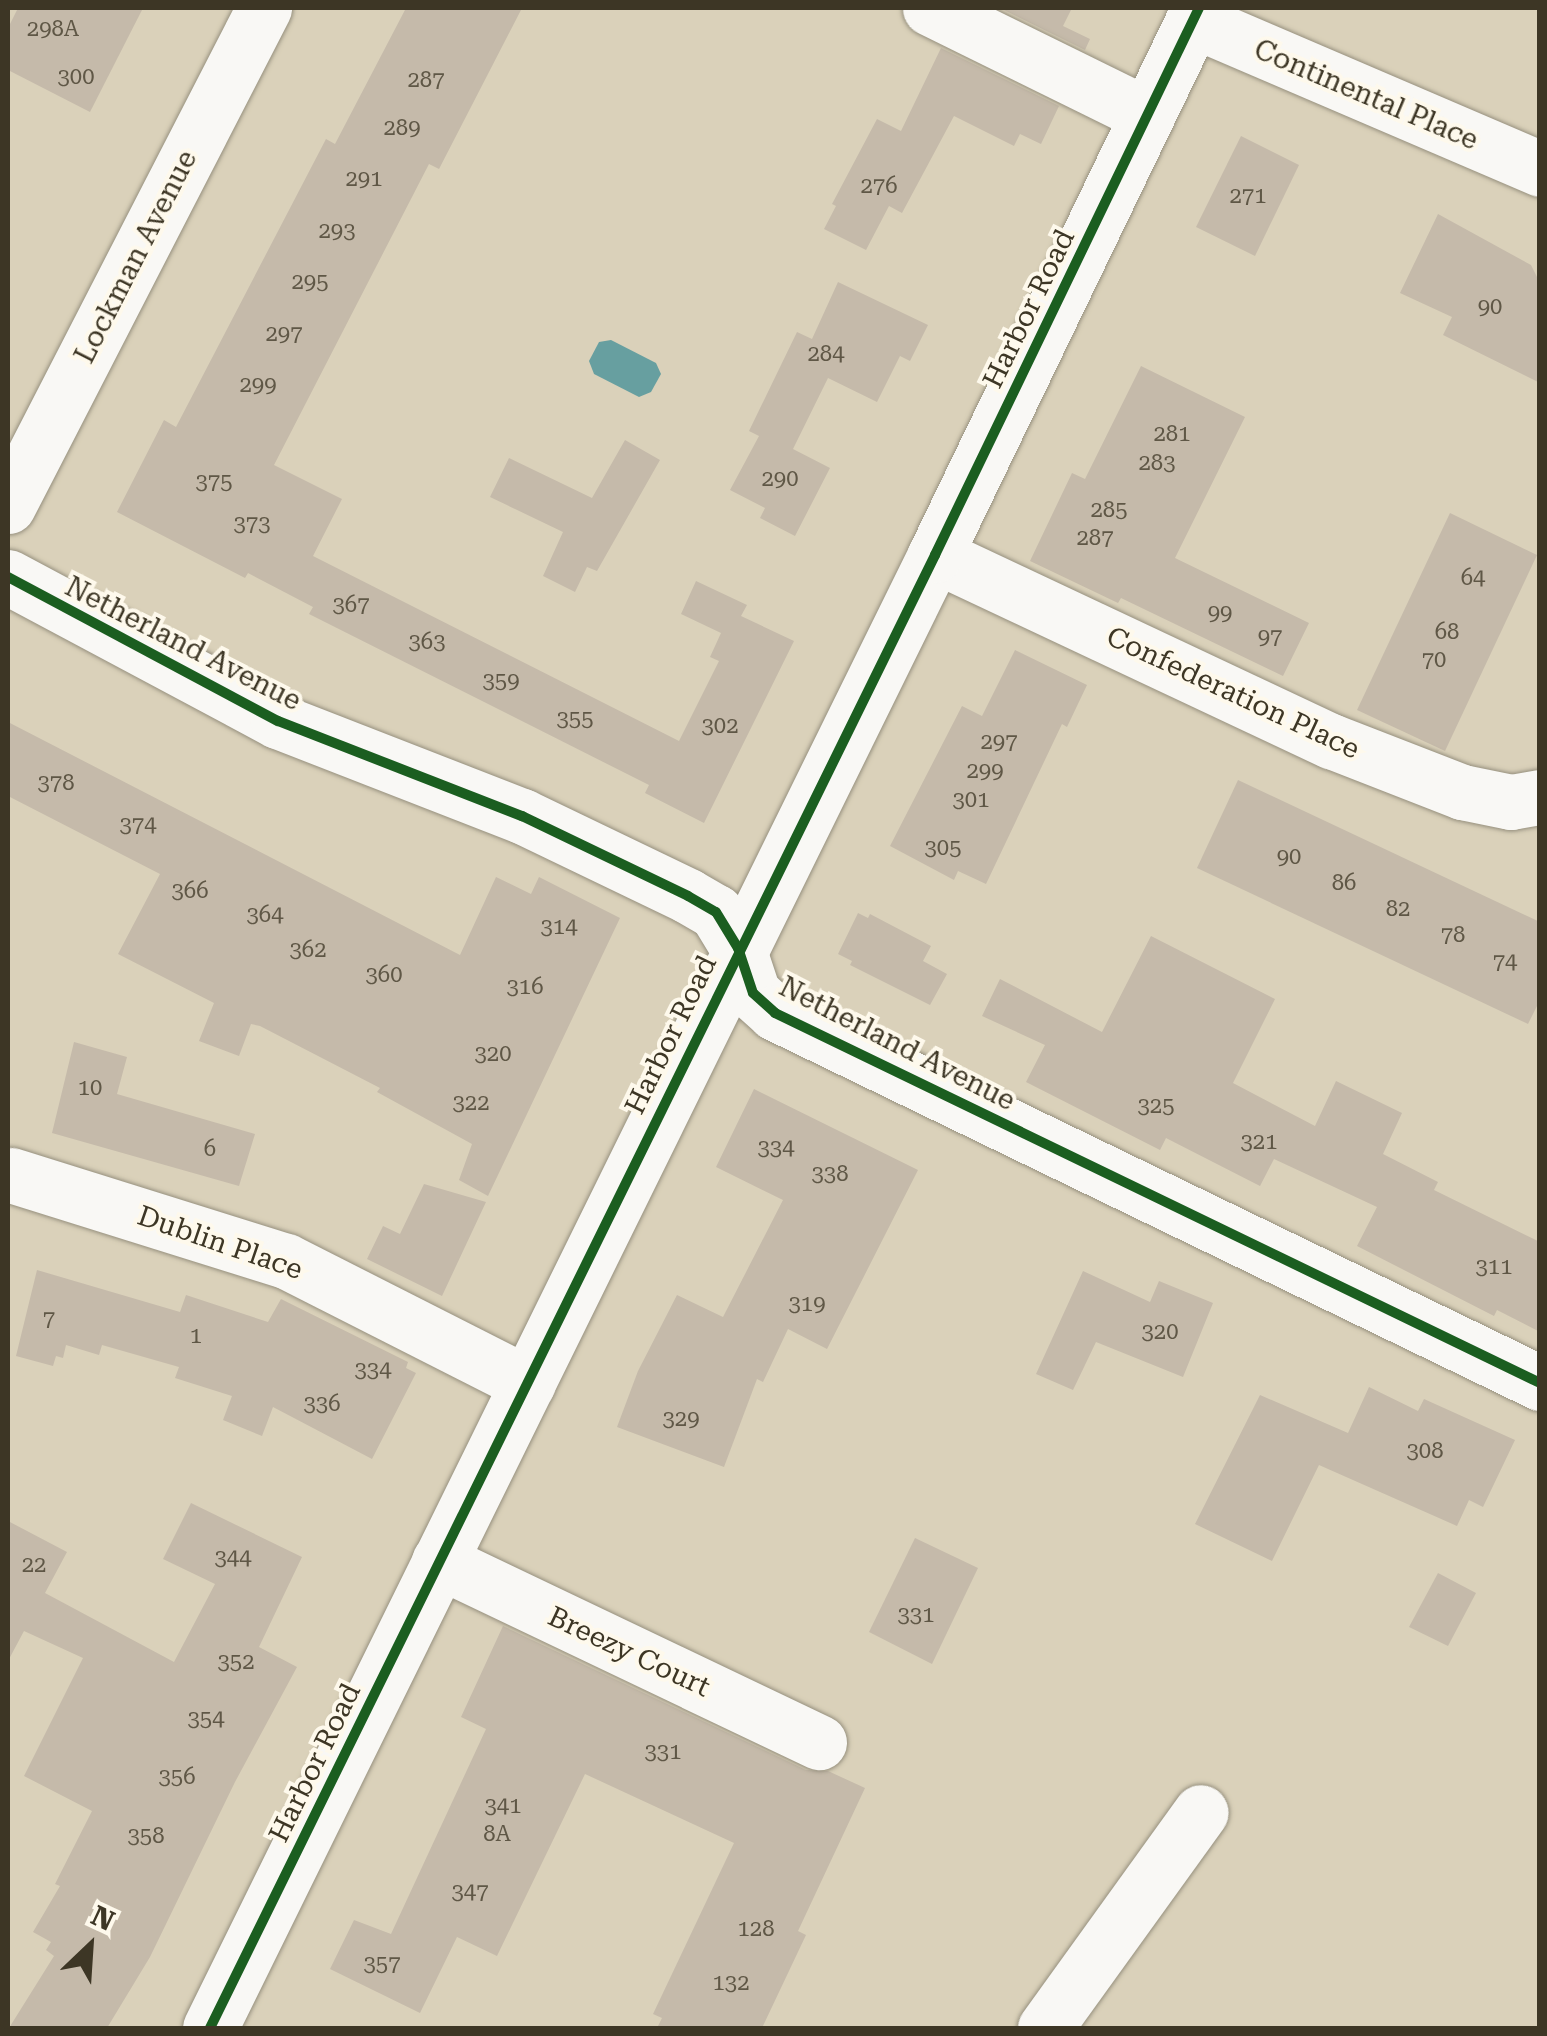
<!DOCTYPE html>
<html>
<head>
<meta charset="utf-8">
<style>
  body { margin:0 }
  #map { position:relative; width:1547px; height:2036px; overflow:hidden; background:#dad1ba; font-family:"Roboto Serif",serif }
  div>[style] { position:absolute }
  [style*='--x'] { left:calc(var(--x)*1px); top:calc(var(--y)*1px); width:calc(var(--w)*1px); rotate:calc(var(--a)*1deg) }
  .water>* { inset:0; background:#679fa0 }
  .building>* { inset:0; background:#c5baaa }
  .roads { filter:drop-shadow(0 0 2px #96907e) drop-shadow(0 0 2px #96907e) }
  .minor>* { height:55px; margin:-27.5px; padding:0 27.5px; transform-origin:27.5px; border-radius:27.5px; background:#f9f8f5 }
  .cycleway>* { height:10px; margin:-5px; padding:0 5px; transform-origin:5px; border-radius:5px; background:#1b5e20 }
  span { translate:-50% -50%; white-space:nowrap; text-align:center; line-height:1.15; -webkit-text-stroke:8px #fef9ec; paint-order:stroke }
  .number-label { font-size:22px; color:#5f5746 }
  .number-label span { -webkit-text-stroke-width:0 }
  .street-label { font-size:28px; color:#3d3625 }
  .frame { position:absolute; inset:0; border:10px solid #3d3625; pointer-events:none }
  .north { position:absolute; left:40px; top:1896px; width:100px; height:100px; -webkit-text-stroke:8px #fef9ec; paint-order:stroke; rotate:25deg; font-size:28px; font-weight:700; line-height:40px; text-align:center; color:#3d3625 }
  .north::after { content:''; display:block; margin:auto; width:35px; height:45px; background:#3d3625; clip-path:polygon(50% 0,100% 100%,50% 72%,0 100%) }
</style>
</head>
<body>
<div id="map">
  <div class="water">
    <div style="clip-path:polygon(611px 340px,656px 363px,661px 374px,651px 392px,639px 397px,594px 374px,589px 361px,599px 342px)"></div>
  </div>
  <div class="building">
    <div style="clip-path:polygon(18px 8px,143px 8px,90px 112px,8px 70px,8px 28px)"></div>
    <div style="clip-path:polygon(406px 8px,522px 8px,439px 169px,429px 164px,274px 465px,342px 499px,313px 556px,679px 741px,719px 661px,710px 657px,721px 633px,681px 614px,696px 581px,747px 605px,741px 616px,794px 641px,704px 823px,645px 793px,649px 785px,309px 614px,313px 607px,248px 573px,245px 578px,117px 512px,164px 420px,176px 427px,326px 139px,335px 144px)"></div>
    <div style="clip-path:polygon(1000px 8px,1072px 8px,1063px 26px,1090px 39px,1085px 50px)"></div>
    <div style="clip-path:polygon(941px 48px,1059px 106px,1041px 144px,1020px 134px,1014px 146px,954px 116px,902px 213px,889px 206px,866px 250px,824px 229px,836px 206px,832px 204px,877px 119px,901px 131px)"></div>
    <div style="clip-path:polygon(1241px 136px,1299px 165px,1255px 256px,1196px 227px)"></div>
    <div style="clip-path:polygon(1438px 214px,1531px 265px,1540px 283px,1540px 383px,1443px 335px,1452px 317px,1400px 293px)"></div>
    <div style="clip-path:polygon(838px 282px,928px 325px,910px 361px,900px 356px,877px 402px,828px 378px,793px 449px,830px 468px,795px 536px,760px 518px,765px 508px,730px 490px,759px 436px,749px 431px,797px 332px,812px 339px)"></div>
    <div style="clip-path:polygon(1141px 366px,1245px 417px,1175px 558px,1309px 623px,1283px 676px,1121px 598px,1118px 603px,1030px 561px,1072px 473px,1085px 479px)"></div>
    <div style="clip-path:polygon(625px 440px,660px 460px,597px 571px,587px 567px,575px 592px,543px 576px,563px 532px,490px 497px,509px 458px,592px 498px)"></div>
    <div style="clip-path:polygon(1450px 513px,1537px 555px,1445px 751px,1357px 710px)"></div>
    <div style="clip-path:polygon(1015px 650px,1087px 685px,1067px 727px,1062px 724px,986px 884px,958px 871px,954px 880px,890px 846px,962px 706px,982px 716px)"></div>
    <div style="clip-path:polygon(8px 722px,460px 955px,496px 877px,531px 894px,539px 877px,620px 918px,488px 1196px,459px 1180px,472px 1144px,377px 1092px,380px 1088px,260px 1026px,251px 1024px,239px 1056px,199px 1041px,214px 1003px,118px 954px,160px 874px,8px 796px)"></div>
    <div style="clip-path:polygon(1238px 780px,1540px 922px,1540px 1000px,1528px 1024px,1197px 868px)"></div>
    <div style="clip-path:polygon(858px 913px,868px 918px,870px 914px,931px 946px,923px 961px,947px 974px,930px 1005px,850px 965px,852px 961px,838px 954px)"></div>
    <div style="clip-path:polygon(1151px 936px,1275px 999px,1233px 1083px,1315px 1126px,1336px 1081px,1402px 1113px,1383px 1154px,1438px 1182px,1434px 1190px,1540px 1242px,1540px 1332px,1497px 1310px,1494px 1316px,1357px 1246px,1377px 1207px,1274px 1159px,1260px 1186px,1166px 1138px,1160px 1150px,1026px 1082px,1045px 1045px,982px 1016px,1000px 979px,1102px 1032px)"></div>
    <div style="clip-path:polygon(74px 1042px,127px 1057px,117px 1094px,255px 1134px,239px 1186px,52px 1133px)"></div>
    <div style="clip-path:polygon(754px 1089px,918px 1170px,827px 1349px,788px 1329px,763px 1382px,757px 1379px,724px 1467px,617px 1427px,638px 1371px,677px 1295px,723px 1317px,783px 1200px,716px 1167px)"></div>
    <div style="clip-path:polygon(424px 1184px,486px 1202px,442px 1296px,367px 1259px,383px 1226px,400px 1234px)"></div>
    <div style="clip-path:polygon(37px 1270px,180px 1312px,186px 1295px,268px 1322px,281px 1299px,408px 1362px,406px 1368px,416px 1373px,372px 1459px,273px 1407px,262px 1436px,223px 1420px,232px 1396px,175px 1378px,179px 1367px,102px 1345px,99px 1355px,66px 1345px,63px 1358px,56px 1356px,53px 1366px,16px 1356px)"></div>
    <div style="clip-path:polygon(1083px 1271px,1150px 1302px,1159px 1281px,1213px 1303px,1183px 1377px,1096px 1342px,1073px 1390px,1036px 1374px)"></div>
    <div style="clip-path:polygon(1369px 1387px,1418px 1411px,1424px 1399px,1515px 1440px,1483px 1507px,1469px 1500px,1457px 1526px,1319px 1465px,1272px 1561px,1195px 1524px,1260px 1395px,1348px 1433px)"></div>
    <div style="clip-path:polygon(191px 1503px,302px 1557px,259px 1647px,297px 1667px,235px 1782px,150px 1957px,107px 2028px,9px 2028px,54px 1956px,46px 1950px,51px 1942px,33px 1932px,60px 1886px,55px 1884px,92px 1811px,24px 1776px,83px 1658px,24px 1631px,8px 1661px,8px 1521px,67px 1552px,45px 1593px,174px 1662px,215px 1584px,163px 1559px)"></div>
    <div style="clip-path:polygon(915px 1538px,978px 1568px,932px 1664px,869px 1632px)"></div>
    <div style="clip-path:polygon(1438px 1573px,1476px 1593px,1448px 1646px,1409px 1627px)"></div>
    <div style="clip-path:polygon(503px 1626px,806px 1770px,828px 1771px,865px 1788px,798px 1931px,806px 1935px,762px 2028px,657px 2028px,662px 2018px,653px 2014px,734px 1843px,585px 1774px,497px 1956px,457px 1937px,420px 2013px,330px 1969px,354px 1920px,391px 1934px,486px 1729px,461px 1717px)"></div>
  </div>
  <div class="roads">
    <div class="minor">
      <div style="--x:930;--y:8;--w:242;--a:26.2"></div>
      <div style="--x:1193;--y:20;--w:378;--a:23.2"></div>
      <div style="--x:8;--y:506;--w:560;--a:-62.79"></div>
      <div style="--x:935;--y:555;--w:438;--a:25.2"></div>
      <div style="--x:1331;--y:741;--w:141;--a:21.3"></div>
      <div style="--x:1462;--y:792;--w:50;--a:11.5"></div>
      <div style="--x:1511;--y:802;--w:29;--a:-10"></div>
      <div style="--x:8;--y:577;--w:306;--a:28.1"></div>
      <div style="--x:278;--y:721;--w:262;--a:21.3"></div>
      <div style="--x:522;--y:816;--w:184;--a:25.7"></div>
      <div style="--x:688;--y:896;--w:32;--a:30"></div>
      <div style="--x:716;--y:912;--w:42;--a:58.6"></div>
      <div style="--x:738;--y:948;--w:47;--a:71.6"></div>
      <div style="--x:753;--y:993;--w:30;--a:42"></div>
      <div style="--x:775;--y:1013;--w:850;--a:25.81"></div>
      <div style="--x:11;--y:1175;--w:288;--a:17.4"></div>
      <div style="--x:286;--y:1261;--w:271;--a:26.9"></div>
      <div style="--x:439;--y:1561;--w:421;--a:25.5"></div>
      <div style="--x:210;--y:2028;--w:1642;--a:-63.79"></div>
      <div style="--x:935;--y:555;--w:607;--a:-64.24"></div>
      <div style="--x:1045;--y:2028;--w:266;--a:-54.2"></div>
    </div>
  </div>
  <div class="cycleway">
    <div style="--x:8;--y:577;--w:306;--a:28.1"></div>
    <div style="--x:278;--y:721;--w:262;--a:21.3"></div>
    <div style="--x:522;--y:816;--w:184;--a:25.7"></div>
    <div style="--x:688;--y:896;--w:32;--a:30"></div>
    <div style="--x:716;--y:912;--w:42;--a:58.6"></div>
    <div style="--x:738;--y:948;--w:47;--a:71.6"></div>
    <div style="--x:753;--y:993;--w:30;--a:42"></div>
    <div style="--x:775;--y:1013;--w:850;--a:25.81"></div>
    <div style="--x:210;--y:2028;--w:1642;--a:-63.79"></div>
    <div style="--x:935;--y:555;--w:607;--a:-64.24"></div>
  </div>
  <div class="number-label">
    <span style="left:53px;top:29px">298A</span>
    <span style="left:76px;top:77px">300</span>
    <span style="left:426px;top:80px">287</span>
    <span style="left:402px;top:128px">289</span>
    <span style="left:364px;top:179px">291</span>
    <span style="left:879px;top:186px">276</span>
    <span style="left:1248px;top:196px">271</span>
    <span style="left:337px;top:231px">293</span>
    <span style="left:310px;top:282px">295</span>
    <span style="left:1490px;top:307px">90</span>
    <span style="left:284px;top:334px">297</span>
    <span style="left:826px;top:354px">284</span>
    <span style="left:258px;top:385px">299</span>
    <span style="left:1172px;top:434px">281</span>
    <span style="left:1157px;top:463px">283</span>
    <span style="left:780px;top:479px">290</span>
    <span style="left:214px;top:482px">375</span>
    <span style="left:1109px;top:510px">285</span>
    <span style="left:252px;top:524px">373</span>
    <span style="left:1095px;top:538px">287</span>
    <span style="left:1473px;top:578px">64</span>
    <span style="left:351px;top:605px">367</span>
    <span style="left:1220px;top:613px">99</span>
    <span style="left:1447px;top:632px">68</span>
    <span style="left:1270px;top:637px">97</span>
    <span style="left:427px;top:642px">363</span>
    <span style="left:1434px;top:660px">70</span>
    <span style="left:501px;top:681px">359</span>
    <span style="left:575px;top:719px">355</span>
    <span style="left:720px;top:726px">302</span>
    <span style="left:999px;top:742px">297</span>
    <span style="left:985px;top:771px">299</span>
    <span style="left:56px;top:783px">378</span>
    <span style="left:971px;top:800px">301</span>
    <span style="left:138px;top:825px">374</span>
    <span style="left:943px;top:848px">305</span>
    <span style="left:1289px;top:857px">90</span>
    <span style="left:1344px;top:883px">86</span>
    <span style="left:190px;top:891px">366</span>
    <span style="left:1398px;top:909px">82</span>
    <span style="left:265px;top:915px">364</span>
    <span style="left:559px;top:927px">314</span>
    <span style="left:1453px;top:935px">78</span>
    <span style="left:308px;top:950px">362</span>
    <span style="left:1505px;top:962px">74</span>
    <span style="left:384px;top:975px">360</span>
    <span style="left:525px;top:987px">316</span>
    <span style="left:493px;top:1054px">320</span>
    <span style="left:90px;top:1088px">10</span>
    <span style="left:471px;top:1103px">322</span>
    <span style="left:1156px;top:1106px">325</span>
    <span style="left:1259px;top:1142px">321</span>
    <span style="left:776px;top:1148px">334</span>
    <span style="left:210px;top:1149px">6</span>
    <span style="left:830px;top:1174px">338</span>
    <span style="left:1494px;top:1267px">311</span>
    <span style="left:807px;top:1304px">319</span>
    <span style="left:49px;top:1319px">7</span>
    <span style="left:1160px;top:1332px">320</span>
    <span style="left:196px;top:1336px">1</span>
    <span style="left:373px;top:1370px">334</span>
    <span style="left:322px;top:1404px">336</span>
    <span style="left:681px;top:1419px">329</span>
    <span style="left:1425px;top:1451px">308</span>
    <span style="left:233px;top:1558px">344</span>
    <span style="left:34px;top:1565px">22</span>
    <span style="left:916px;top:1615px">331</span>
    <span style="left:236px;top:1662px">352</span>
    <span style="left:206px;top:1719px">354</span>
    <span style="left:663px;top:1752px">331</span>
    <span style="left:177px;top:1777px">356</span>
    <span style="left:503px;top:1806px">341</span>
    <span style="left:497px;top:1834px">8A</span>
    <span style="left:146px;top:1836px">358</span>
    <span style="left:470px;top:1892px">347</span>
    <span style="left:756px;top:1929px">128</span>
    <span style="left:382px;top:1964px">357</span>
    <span style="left:731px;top:1983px">132</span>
  </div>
  <div class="street-label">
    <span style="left:1366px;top:95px;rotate:23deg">Continental Place</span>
    <span style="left:136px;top:257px;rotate:-63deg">Lockman Avenue</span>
    <span style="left:1029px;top:309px;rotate:-64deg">Harbor Road</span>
    <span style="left:183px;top:644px;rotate:27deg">Netherland Avenue</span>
    <span style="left:1233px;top:693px;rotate:25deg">Confederation Place</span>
    <span style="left:671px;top:1035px;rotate:-64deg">Harbor Road</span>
    <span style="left:897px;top:1044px;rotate:27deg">Netherland Avenue</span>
    <span style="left:220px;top:1243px;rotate:19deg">Dublin Place</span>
    <span style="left:629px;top:1652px;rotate:25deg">Breezy Court</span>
    <span style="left:315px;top:1763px;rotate:-64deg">Harbor Road</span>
  </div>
  <div class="frame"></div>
  <div class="north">N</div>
</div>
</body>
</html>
